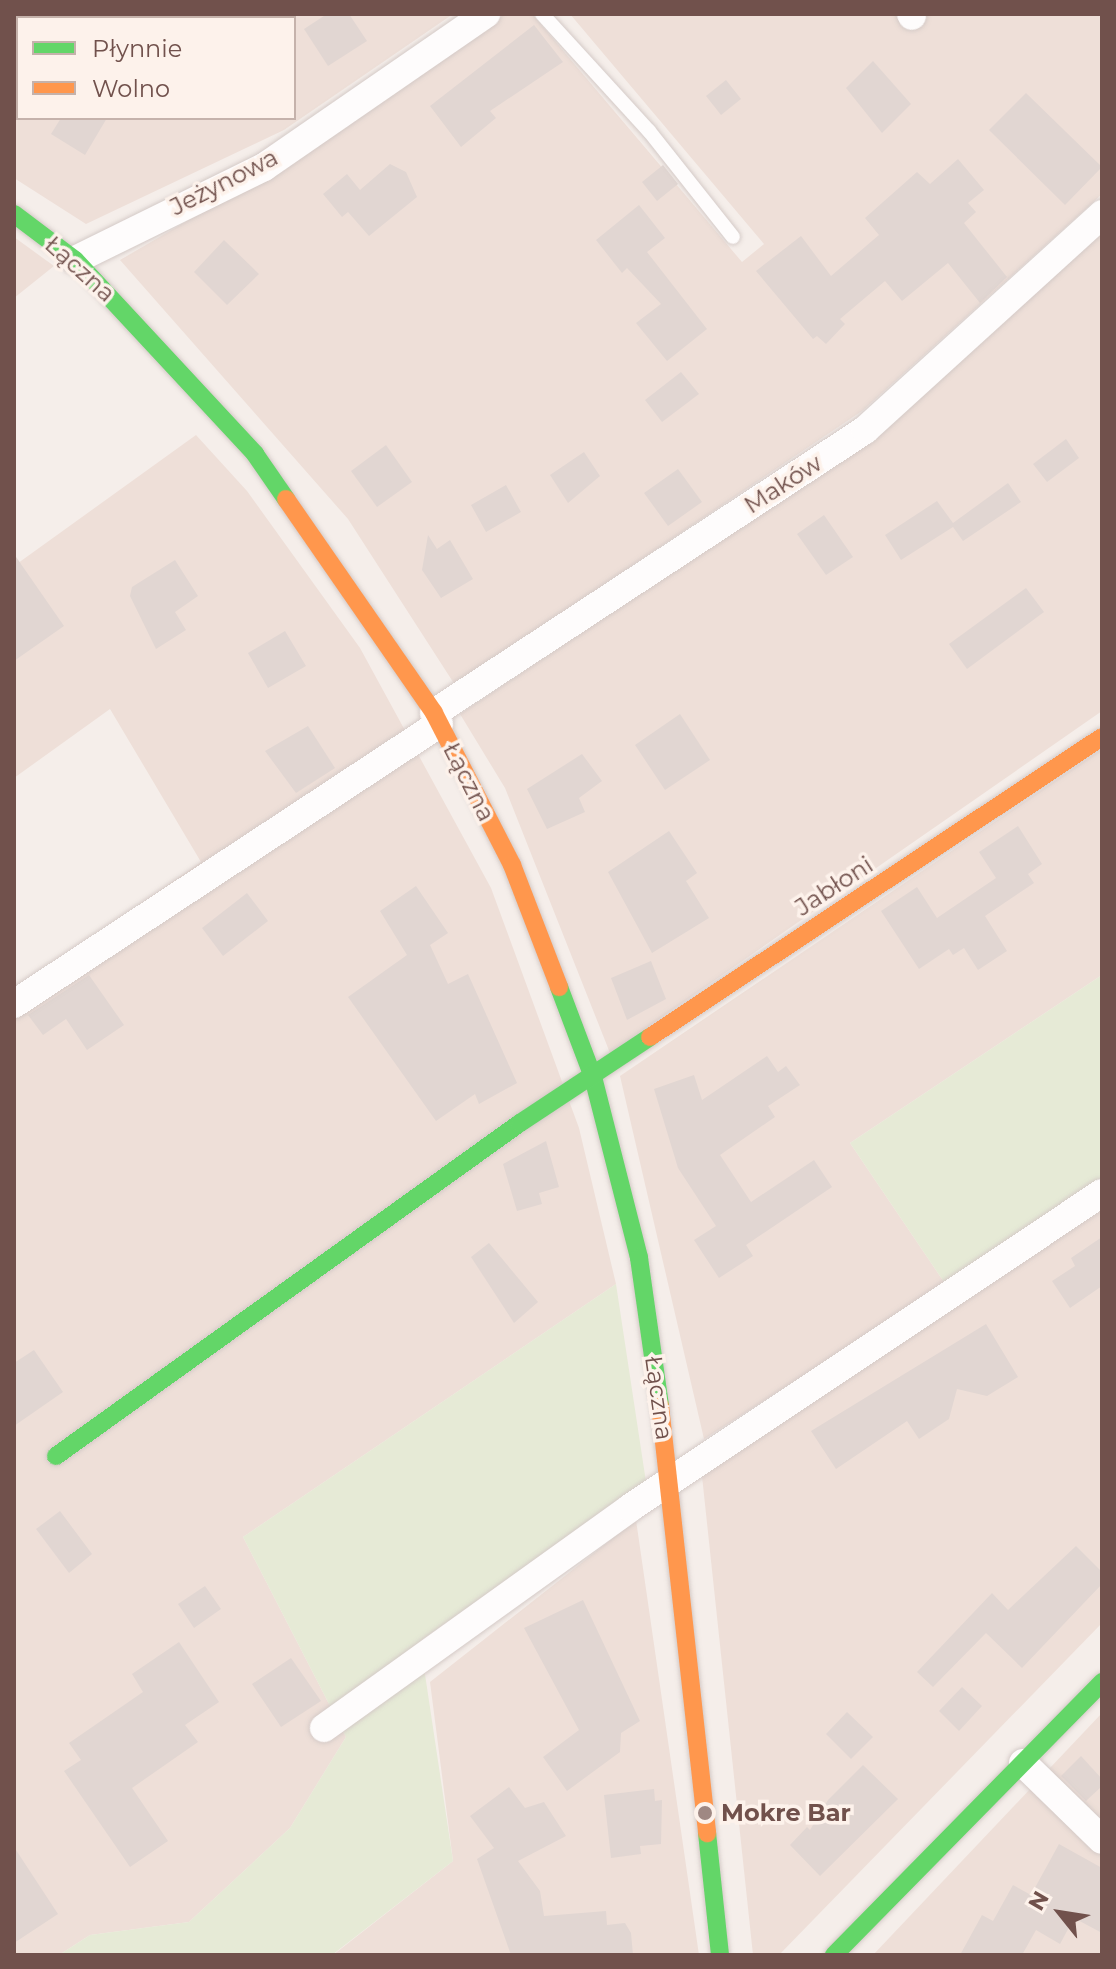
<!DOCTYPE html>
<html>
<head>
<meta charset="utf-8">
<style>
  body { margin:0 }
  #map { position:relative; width:1116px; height:1969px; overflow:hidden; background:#f5eeea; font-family:Montserrat,sans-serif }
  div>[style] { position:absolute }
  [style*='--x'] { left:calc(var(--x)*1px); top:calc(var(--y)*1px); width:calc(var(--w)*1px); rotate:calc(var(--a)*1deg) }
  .residential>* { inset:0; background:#eedfd8 }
  .green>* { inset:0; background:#e6ead6 }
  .building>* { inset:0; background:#e1d6d2 }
  .roads { filter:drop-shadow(0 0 2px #d4cac7) drop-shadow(0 0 2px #d4cac7) }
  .lane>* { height:14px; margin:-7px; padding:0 7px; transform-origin:7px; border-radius:7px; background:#fefcfc }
  .street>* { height:28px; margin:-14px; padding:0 14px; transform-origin:14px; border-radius:14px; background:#fefcfc }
  .fast>* { height:18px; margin:-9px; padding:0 9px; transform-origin:9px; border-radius:9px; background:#63d668 }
  .slow>* { height:18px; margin:-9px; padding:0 9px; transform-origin:9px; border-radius:9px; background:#ff974d }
  .dots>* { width:22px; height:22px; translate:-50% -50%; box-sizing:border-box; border:4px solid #fdf2eb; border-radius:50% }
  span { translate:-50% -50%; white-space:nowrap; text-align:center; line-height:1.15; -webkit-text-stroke:7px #fdf2eb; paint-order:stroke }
  .street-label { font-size:24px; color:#71514c }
  .poi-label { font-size:24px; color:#71514c; font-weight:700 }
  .left { translate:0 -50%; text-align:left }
  .frame { position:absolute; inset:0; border:16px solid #71514c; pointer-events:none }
  .legend { position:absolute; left:16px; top:16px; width:280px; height:104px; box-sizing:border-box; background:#fdf2eb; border:2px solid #c5b2ab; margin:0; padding:10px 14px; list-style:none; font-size:24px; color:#71514c }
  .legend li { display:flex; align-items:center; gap:16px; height:40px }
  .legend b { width:40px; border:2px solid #c5b2ab }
  .north { position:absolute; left:1020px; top:1873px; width:80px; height:80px; -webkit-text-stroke:6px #fdf2eb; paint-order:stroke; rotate:300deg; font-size:22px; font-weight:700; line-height:32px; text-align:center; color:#71514c }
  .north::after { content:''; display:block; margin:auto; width:28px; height:36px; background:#71514c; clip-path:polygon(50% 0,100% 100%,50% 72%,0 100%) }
</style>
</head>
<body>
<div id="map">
  <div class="residential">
    <div style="clip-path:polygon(evenodd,14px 14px,453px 14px,284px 130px,86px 224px,14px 178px,14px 14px,18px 18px,294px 18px,294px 118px,18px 118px,18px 18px)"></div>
    <div style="clip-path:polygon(505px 14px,532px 14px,742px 262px,764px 244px,570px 14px,1102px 14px,1102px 194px,862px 411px,455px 685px,348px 519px,120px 260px,311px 149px)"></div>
    <div style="clip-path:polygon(1102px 231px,1102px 711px,610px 1053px,505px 788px,460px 714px,885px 430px)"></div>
    <div style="clip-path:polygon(14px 237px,54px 266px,14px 298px)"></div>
    <div style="clip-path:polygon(196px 435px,247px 491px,360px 648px,491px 888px,579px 1128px,616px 1284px,243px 1537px,346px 1737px,290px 1828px,189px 1922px,90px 1935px,59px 1955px,14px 1955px,14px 991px,201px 862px,110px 709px,14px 778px,14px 566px)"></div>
    <div style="clip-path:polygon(1102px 749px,1102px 975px,850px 1143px,946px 1285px,704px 1439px,620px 1076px)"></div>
    <div style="clip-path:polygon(1102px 1201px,1102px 1623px,779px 1955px,753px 1955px,702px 1476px)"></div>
    <div style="clip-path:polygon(636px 1520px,699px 1955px,333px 1955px,453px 1861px,430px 1682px)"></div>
    <div style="clip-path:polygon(1102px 1713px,1102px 1955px,873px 1955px)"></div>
  </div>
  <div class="green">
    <div style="clip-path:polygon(1102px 975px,1102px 1180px,946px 1285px,850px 1143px)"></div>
    <div style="clip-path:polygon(616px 1284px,646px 1482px,420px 1641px,453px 1861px,332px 1955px,59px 1955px,90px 1935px,189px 1922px,290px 1828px,346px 1737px,243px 1537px)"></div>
  </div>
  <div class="building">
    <div style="clip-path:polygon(327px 14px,349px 14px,367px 41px,328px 66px,304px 29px)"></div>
    <div style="clip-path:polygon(534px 25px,563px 62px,490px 111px,496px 118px,461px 147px,430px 106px)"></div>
    <div style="clip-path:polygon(873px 61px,911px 104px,882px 133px,846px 88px)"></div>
    <div style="clip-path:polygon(726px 80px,741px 99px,721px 115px,706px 96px)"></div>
    <div style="clip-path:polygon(1026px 93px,1102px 167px,1065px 205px,989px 130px)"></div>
    <div style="clip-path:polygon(61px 118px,107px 118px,85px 155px,51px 134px)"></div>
    <div style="clip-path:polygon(958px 159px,984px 190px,968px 203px,976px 212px,964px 223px,1007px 277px,980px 303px,948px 263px,902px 301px,885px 281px,840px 319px,845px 324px,826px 344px,817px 336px,813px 339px,756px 271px,801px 236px,831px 276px,879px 235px,865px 218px,917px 172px,930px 184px)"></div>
    <div style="clip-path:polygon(390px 164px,406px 172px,417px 197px,369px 236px,348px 212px,342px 217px,323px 194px,347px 174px,360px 190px)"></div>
    <div style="clip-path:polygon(663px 165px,678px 184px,657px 201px,642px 182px)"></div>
    <div style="clip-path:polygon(639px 205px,665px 238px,647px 252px,707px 329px,667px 361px,636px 323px,661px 304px,627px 268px,622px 273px,596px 240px)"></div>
    <div style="clip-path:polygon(224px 240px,259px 274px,227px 305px,194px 272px)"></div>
    <div style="clip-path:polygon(681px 372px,699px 394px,662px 422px,645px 400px)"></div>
    <div style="clip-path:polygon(1066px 439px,1079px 458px,1047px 482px,1033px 464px)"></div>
    <div style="clip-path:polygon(386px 445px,412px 482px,377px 507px,351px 471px)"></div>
    <div style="clip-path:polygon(584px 452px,600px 476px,568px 503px,550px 475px)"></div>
    <div style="clip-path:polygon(678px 469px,702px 502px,668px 526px,644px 493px)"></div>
    <div style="clip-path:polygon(1008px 483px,1021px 502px,963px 541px,953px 527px,901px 560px,885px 535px,937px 501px,953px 523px)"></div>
    <div style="clip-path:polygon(506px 485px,521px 512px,486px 532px,471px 505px)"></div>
    <div style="clip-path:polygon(824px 515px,853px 557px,826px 575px,797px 534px)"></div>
    <div style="clip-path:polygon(428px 535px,437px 549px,450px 540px,473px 579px,441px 598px,422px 570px)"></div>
    <div style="clip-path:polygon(14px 554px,64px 626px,14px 661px)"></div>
    <div style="clip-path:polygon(175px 560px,198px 596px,175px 612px,186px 630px,156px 649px,130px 596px,132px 587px)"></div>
    <div style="clip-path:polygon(1026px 588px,1044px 612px,967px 669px,949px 644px)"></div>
    <div style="clip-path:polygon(285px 631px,306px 666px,268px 688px,248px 653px)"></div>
    <div style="clip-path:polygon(680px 714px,710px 760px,665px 790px,635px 745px)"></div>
    <div style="clip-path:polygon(308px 726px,335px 768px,296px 793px,265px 751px)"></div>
    <div style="clip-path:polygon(582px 754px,602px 781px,579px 798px,585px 812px,547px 829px,527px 789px)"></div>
    <div style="clip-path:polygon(1018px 826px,1042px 864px,1028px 874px,1034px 883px,985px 916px,1007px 951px,978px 970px,964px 948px,953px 955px,949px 949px,919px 969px,881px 911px,917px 887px,937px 918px,996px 878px,979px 852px)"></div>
    <div style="clip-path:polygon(669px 831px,697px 873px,686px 881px,709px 918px,652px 953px,608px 872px)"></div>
    <div style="clip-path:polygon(416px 886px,448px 933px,430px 945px,448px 984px,468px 974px,517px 1083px,479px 1104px,475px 1094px,436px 1121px,348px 997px,407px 955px,380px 911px)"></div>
    <div style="clip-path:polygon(247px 893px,268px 921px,223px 956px,202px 928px)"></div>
    <div style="clip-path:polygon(651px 961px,666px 999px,627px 1020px,611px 978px)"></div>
    <div style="clip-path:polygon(89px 975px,124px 1025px,87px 1050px,66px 1019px,43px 1035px,28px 1015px)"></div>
    <div style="clip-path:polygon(767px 1056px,778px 1072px,786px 1066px,800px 1085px,768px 1106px,775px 1117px,720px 1155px,751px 1202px,814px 1160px,832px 1187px,746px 1245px,753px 1256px,719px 1278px,694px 1240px,716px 1226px,678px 1168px,654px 1089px,694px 1075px,702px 1100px)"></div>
    <div style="clip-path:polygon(546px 1141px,559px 1187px,539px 1193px,542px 1204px,517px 1211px,503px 1164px)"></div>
    <div style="clip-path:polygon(1102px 1237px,1102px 1286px,1070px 1308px,1052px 1281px,1075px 1266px,1071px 1258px)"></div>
    <div style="clip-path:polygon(489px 1243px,538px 1302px,514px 1323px,471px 1257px)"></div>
    <div style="clip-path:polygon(986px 1324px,1018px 1377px,987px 1396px,957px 1389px,949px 1419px,919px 1439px,907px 1421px,836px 1469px,811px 1431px)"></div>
    <div style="clip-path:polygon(34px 1350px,63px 1392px,14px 1426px,14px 1363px)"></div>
    <div style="clip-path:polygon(60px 1511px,92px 1554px,69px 1573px,36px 1529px)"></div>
    <div style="clip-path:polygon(1076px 1546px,1102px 1572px,1102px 1584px,1022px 1668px,986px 1633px,933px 1687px,917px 1672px,992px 1593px,1008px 1610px)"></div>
    <div style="clip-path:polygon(205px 1586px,221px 1609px,194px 1628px,178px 1604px)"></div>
    <div style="clip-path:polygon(583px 1600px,640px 1721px,621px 1733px,620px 1752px,567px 1791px,543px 1757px,579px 1730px,524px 1628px)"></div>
    <div style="clip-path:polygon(179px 1642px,219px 1702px,185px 1725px,198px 1742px,132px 1788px,168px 1841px,130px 1867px,64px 1771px,81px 1760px,69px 1743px,143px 1692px,132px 1674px)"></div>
    <div style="clip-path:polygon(291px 1658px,321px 1701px,281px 1727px,252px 1684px)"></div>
    <div style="clip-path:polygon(962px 1687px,982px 1706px,959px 1731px,939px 1711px)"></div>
    <div style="clip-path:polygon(847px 1712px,873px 1737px,851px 1759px,826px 1734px)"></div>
    <div style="clip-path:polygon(1081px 1756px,1102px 1779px,1102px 1786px,1086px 1801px,1061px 1776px)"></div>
    <div style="clip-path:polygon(863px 1765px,898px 1799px,820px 1876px,790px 1845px,807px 1827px,810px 1830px,828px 1800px)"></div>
    <div style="clip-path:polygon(509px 1787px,525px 1808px,544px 1802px,566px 1836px,518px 1861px,540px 1891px,544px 1916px,606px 1911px,607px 1925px,625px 1923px,631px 1933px,633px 1955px,511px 1955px,477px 1859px,494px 1848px,470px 1816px)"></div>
    <div style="clip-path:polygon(654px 1789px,655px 1801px,662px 1800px,661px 1844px,640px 1846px,641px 1854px,611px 1858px,604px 1795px)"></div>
    <div style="clip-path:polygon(1059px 1844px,1102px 1868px,1102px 1933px,1074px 1918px,1060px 1944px,1036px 1930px,1022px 1955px,960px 1955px,982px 1915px,993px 1921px,1013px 1885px,1031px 1895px)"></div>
    <div style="clip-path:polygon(14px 1847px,58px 1914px,14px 1943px)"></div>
  </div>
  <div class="roads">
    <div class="lane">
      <div style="--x:542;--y:14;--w:159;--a:47.6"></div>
      <div style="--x:649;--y:131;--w:135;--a:51.6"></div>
    </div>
    <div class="street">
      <div style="--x:911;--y:14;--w:2;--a:63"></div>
      <div style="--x:75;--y:260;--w:211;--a:-26.2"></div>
      <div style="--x:264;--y:167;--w:270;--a:-34.6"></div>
      <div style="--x:434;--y:713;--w:516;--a:-33.29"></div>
      <div style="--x:865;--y:430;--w:321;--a:-42.3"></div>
      <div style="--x:14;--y:1004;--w:509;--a:-33.38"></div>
      <div style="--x:324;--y:1728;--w:377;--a:-35.7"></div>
      <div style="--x:630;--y:1508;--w:567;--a:-33.72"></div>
      <div style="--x:1023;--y:1763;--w:110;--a:44.3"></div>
    </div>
    <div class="fast">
      <div style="--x:14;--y:214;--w:76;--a:37"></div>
      <div style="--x:75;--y:260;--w:265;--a:47.1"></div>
      <div style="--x:255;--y:454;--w:55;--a:55.4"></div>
      <div style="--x:559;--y:987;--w:96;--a:69.3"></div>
      <div style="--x:593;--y:1077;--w:187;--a:75.7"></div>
      <div style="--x:639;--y:1258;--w:149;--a:81.9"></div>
      <div style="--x:56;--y:1456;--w:571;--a:-35.67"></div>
      <div style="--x:520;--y:1123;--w:156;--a:-33.5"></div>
      <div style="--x:707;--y:1833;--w:123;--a:83.9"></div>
      <div style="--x:834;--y:1955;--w:383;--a:-45.5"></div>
    </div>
    <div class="slow">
      <div style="--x:286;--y:499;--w:260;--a:55.3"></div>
      <div style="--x:434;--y:713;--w:171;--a:62.8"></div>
      <div style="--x:512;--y:865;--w:131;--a:68.9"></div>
      <div style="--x:650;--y:1037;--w:542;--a:-33.57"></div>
      <div style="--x:660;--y:1406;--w:430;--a:83.7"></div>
    </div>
  </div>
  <div class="dots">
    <div style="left:705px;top:1813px;background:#9f8883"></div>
  </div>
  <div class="street-label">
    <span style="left:224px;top:182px;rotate:-27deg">Jeżynowa</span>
    <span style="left:80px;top:269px;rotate:42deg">Łączna</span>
    <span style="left:783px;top:484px;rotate:-33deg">Maków</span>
    <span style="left:469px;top:782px;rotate:63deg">Łączna</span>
    <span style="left:834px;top:886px;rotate:-33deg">Jabłoni</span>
    <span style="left:659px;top:1398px;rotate:82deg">Łączna</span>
  </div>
  <div class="poi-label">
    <span class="left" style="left:721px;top:1813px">Mokre Bar</span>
  </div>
  <div class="frame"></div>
  <ul class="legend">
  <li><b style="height:10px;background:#63d668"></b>Płynnie</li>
  <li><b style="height:10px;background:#ff974d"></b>Wolno</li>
  </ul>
  <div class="north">N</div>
</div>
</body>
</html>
